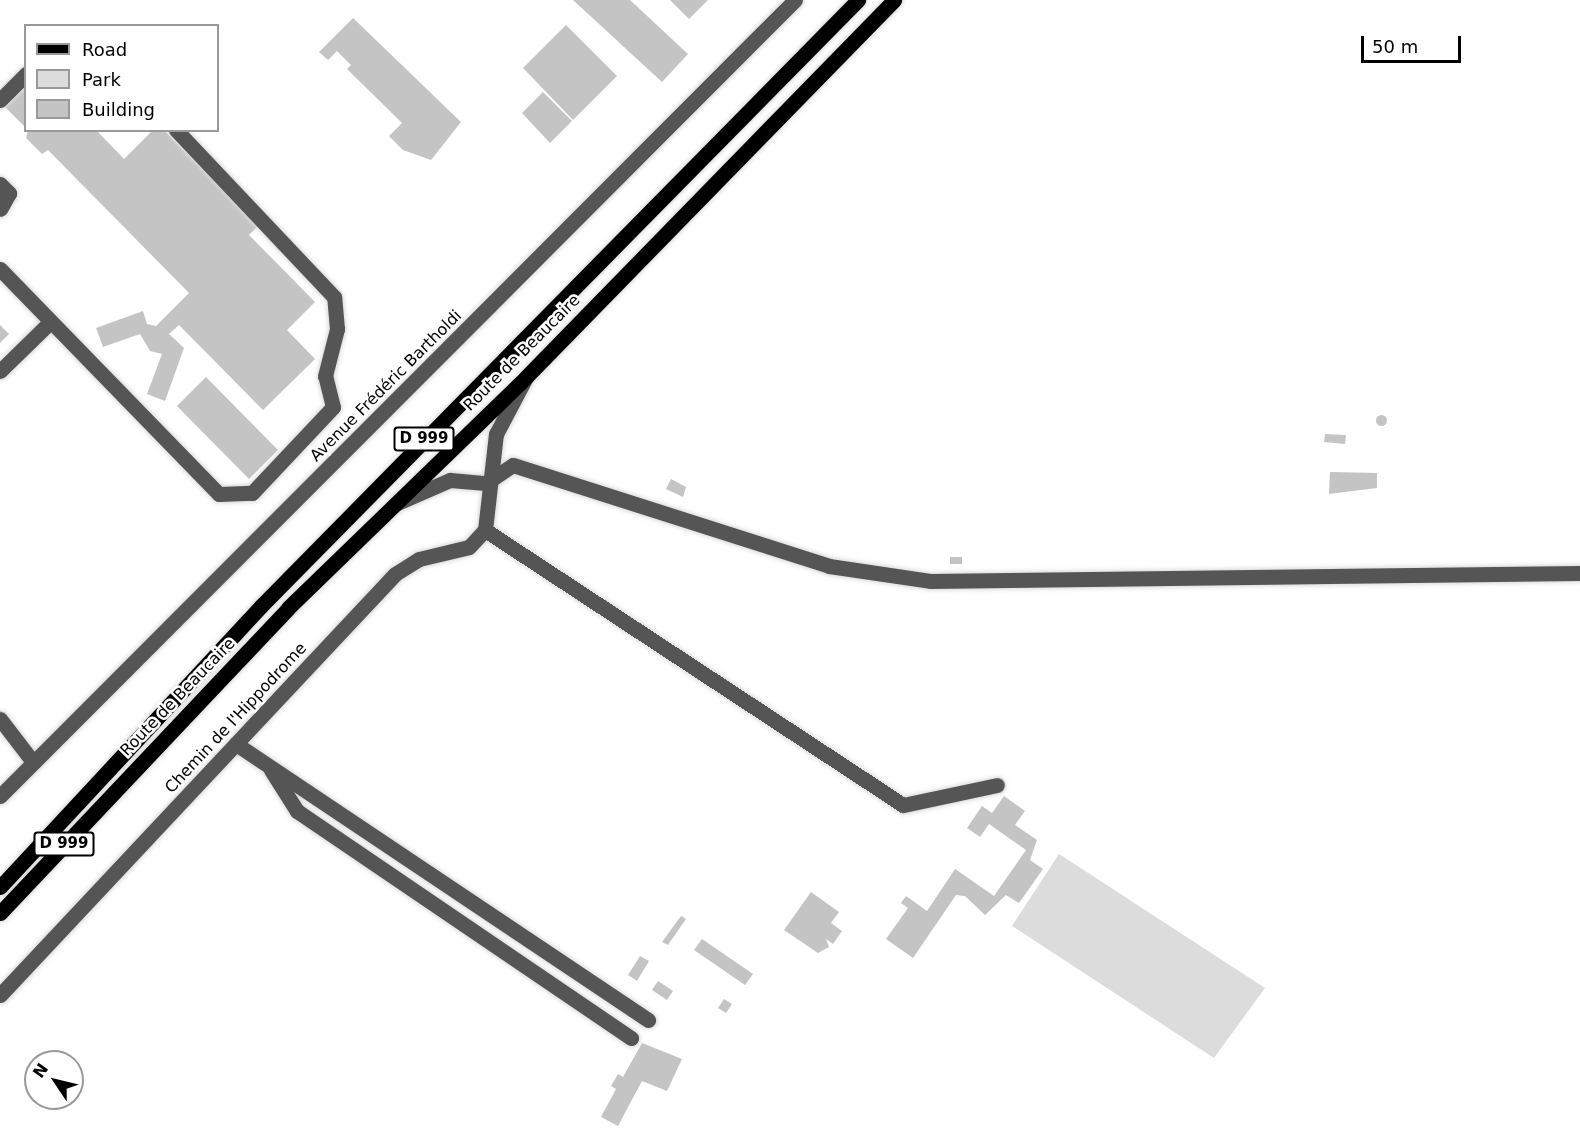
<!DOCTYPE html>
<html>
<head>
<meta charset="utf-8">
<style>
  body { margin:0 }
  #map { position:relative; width:1580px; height:1134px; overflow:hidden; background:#fff; font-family:"DejaVu Sans",sans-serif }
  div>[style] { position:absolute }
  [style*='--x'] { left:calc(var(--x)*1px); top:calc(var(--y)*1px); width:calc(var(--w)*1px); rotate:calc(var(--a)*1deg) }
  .green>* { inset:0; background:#dcdcdc }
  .building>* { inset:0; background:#c4c4c4 }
  .round { border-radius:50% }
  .roads { filter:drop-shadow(0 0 2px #dbdbdb) drop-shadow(0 0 2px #dbdbdb) }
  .minor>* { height:15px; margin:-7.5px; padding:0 7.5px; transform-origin:7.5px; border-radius:7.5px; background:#555 }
  .major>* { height:15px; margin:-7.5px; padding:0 7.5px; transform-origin:7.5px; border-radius:7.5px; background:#000 }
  span { translate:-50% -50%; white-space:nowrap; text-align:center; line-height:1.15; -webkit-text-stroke:5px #fff; paint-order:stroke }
  .shield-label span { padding:2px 4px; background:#fff; border:2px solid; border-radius:4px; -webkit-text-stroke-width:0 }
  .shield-label { font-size:15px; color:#000; font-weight:700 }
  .street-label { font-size:16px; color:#000 }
  .legend { position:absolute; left:24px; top:24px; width:195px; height:108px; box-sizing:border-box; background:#fff; border:2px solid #999; margin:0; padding:8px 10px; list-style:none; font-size:18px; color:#000 }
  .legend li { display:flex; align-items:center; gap:12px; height:30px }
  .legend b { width:30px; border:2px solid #999 }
  .north { position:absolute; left:24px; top:1050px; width:60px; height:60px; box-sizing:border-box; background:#fff; border:2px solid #999; border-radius:50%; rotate:305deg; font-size:16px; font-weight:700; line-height:24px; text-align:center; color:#000 }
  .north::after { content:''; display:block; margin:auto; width:21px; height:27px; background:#000; clip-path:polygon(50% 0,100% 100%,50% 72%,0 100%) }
  .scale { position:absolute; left:1361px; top:36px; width:100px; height:27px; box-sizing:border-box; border:3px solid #000; border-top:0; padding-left:8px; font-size:18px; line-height:21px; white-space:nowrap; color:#000; -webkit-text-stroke:4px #fff; paint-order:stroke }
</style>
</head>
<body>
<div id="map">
  <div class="green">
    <div style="clip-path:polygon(1059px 854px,1265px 988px,1214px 1058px,1012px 926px)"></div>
  </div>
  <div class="building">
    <div style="clip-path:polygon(573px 0,630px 0,688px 54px,662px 82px)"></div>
    <div style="clip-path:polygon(670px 0,708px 0,689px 19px)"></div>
    <div style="clip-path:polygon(353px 18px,461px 122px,431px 160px,403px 150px,389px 136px,402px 123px,347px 69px,351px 65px,337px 51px,328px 60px,319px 52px)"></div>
    <div style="clip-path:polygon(566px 25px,617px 76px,573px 120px,523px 68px)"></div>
    <div style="clip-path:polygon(26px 86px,26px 128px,5px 107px)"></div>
    <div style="clip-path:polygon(543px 92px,572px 121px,550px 143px,522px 113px)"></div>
    <div style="clip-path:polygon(28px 130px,96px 130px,124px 159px,153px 130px,164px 130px,258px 226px,249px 235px,315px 302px,287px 330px,315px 359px,263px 410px,179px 325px,169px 334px,184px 348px,165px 401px,147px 394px,162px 354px,150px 351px,140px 334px,103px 347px,96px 328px,143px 311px,147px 324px,156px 326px,189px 293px,48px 150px,42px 154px,26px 138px)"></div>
    <div style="clip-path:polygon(0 325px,9px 334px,0 343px)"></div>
    <div style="clip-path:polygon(206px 377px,278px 450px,249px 479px,177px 406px)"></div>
    <div class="round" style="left:1375.5px;top:414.5px;width:11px;height:11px"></div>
    <div style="clip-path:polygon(1325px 434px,1346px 435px,1345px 444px,1324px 442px)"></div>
    <div style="clip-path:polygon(1330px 472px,1377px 473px,1377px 488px,1329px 494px)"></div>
    <div style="clip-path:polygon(671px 479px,686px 487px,683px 497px,666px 489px)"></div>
    <div style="clip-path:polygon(950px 557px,962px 557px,962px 564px,950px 564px)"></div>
    <div style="clip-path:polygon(1004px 796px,1025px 811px,1015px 825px,1037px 840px,1030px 860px,1043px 869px,1019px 903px,1006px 895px,985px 915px,965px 896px,956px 895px,913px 958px,886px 939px,908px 908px,901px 903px,906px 896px,927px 911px,955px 869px,994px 896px,1026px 850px,989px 824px,980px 837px,967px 828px,982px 806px,992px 813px)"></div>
    <div style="clip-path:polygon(811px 892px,839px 912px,831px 923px,842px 931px,833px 944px,826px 939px,829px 947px,818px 953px,784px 930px)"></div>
    <div style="clip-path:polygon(681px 916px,686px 919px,668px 945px,662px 942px)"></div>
    <div style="clip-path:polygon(702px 939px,753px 974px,745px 985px,694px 950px)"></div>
    <div style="clip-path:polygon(640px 956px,649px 961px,637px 981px,628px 975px)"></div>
    <div style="clip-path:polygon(658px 981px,673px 991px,667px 1000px,652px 990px)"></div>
    <div style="clip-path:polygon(724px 999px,732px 1004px,726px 1013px,718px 1008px)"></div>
    <div style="clip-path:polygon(642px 1043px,682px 1059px,667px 1091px,642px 1081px,618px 1126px,601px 1117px,616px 1089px,611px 1086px,618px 1074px,623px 1077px)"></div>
  </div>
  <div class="roads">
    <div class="minor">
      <div style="--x:0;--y:100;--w:37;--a:-45"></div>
      <div style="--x:0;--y:184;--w:13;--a:45"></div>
      <div style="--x:9;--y:193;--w:18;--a:119"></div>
      <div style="--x:0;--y:269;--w:314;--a:45.8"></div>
      <div style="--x:219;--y:494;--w:33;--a:-2"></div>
      <div style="--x:252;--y:493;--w:118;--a:-46.7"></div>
      <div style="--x:333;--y:407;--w:32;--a:-104"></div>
      <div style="--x:325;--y:376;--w:49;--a:-75.7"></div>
      <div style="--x:337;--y:329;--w:32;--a:-95"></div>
      <div style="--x:334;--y:297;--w:230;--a:-133.4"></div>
      <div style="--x:0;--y:371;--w:70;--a:-44.4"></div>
      <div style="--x:486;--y:483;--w:32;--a:-34"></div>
      <div style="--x:513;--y:465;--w:332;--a:17.7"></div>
      <div style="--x:829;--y:566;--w:102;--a:8.4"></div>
      <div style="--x:930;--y:581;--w:650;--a:-0.71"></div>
      <div style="--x:397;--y:503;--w:58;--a:-23.5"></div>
      <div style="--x:450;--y:480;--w:36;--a:5"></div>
      <div style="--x:485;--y:530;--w:500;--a:33.34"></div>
      <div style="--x:903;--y:805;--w:96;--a:-12"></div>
      <div style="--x:0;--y:719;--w:54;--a:52.5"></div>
      <div style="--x:236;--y:744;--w:496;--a:33.8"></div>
      <div style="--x:271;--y:770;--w:49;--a:57.6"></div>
      <div style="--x:297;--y:811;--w:404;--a:34.2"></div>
      <div style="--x:0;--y:796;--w:1125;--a:-45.04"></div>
      <div style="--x:0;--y:995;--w:577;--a:-46.82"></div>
      <div style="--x:395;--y:574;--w:28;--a:-32"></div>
      <div style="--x:419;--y:559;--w:51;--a:-13.5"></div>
      <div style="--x:469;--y:547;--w:23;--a:-47"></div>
      <div style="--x:485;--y:530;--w:97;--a:-83.5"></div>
      <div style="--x:496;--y:434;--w:60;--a:-62.2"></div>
    </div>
    <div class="major">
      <div style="--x:0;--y:887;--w:384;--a:-47.1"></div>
      <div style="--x:261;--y:606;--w:851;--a:-45.43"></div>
      <div style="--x:0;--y:913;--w:419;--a:-46.6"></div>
      <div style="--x:288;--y:608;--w:332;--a:-44.1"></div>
      <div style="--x:526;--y:377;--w:527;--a:-45.69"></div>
    </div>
  </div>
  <div class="shield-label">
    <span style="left:424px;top:439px">D 999</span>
    <span style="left:64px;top:844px">D 999</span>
  </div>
  <div class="street-label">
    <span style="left:522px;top:353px;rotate:-45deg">Route de Beaucaire</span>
    <span style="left:386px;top:386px;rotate:-45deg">Avenue Frédéric Bartholdi</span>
    <span style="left:178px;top:697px;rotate:-46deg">Route de Beaucaire</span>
    <span style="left:236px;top:718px;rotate:-47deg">Chemin de l'Hippodrome</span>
  </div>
  <ul class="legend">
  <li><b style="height:8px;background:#000"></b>Road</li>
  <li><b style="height:16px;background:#dcdcdc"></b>Park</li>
  <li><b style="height:16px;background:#c4c4c4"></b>Building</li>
  </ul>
  <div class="north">N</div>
  <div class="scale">50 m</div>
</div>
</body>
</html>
